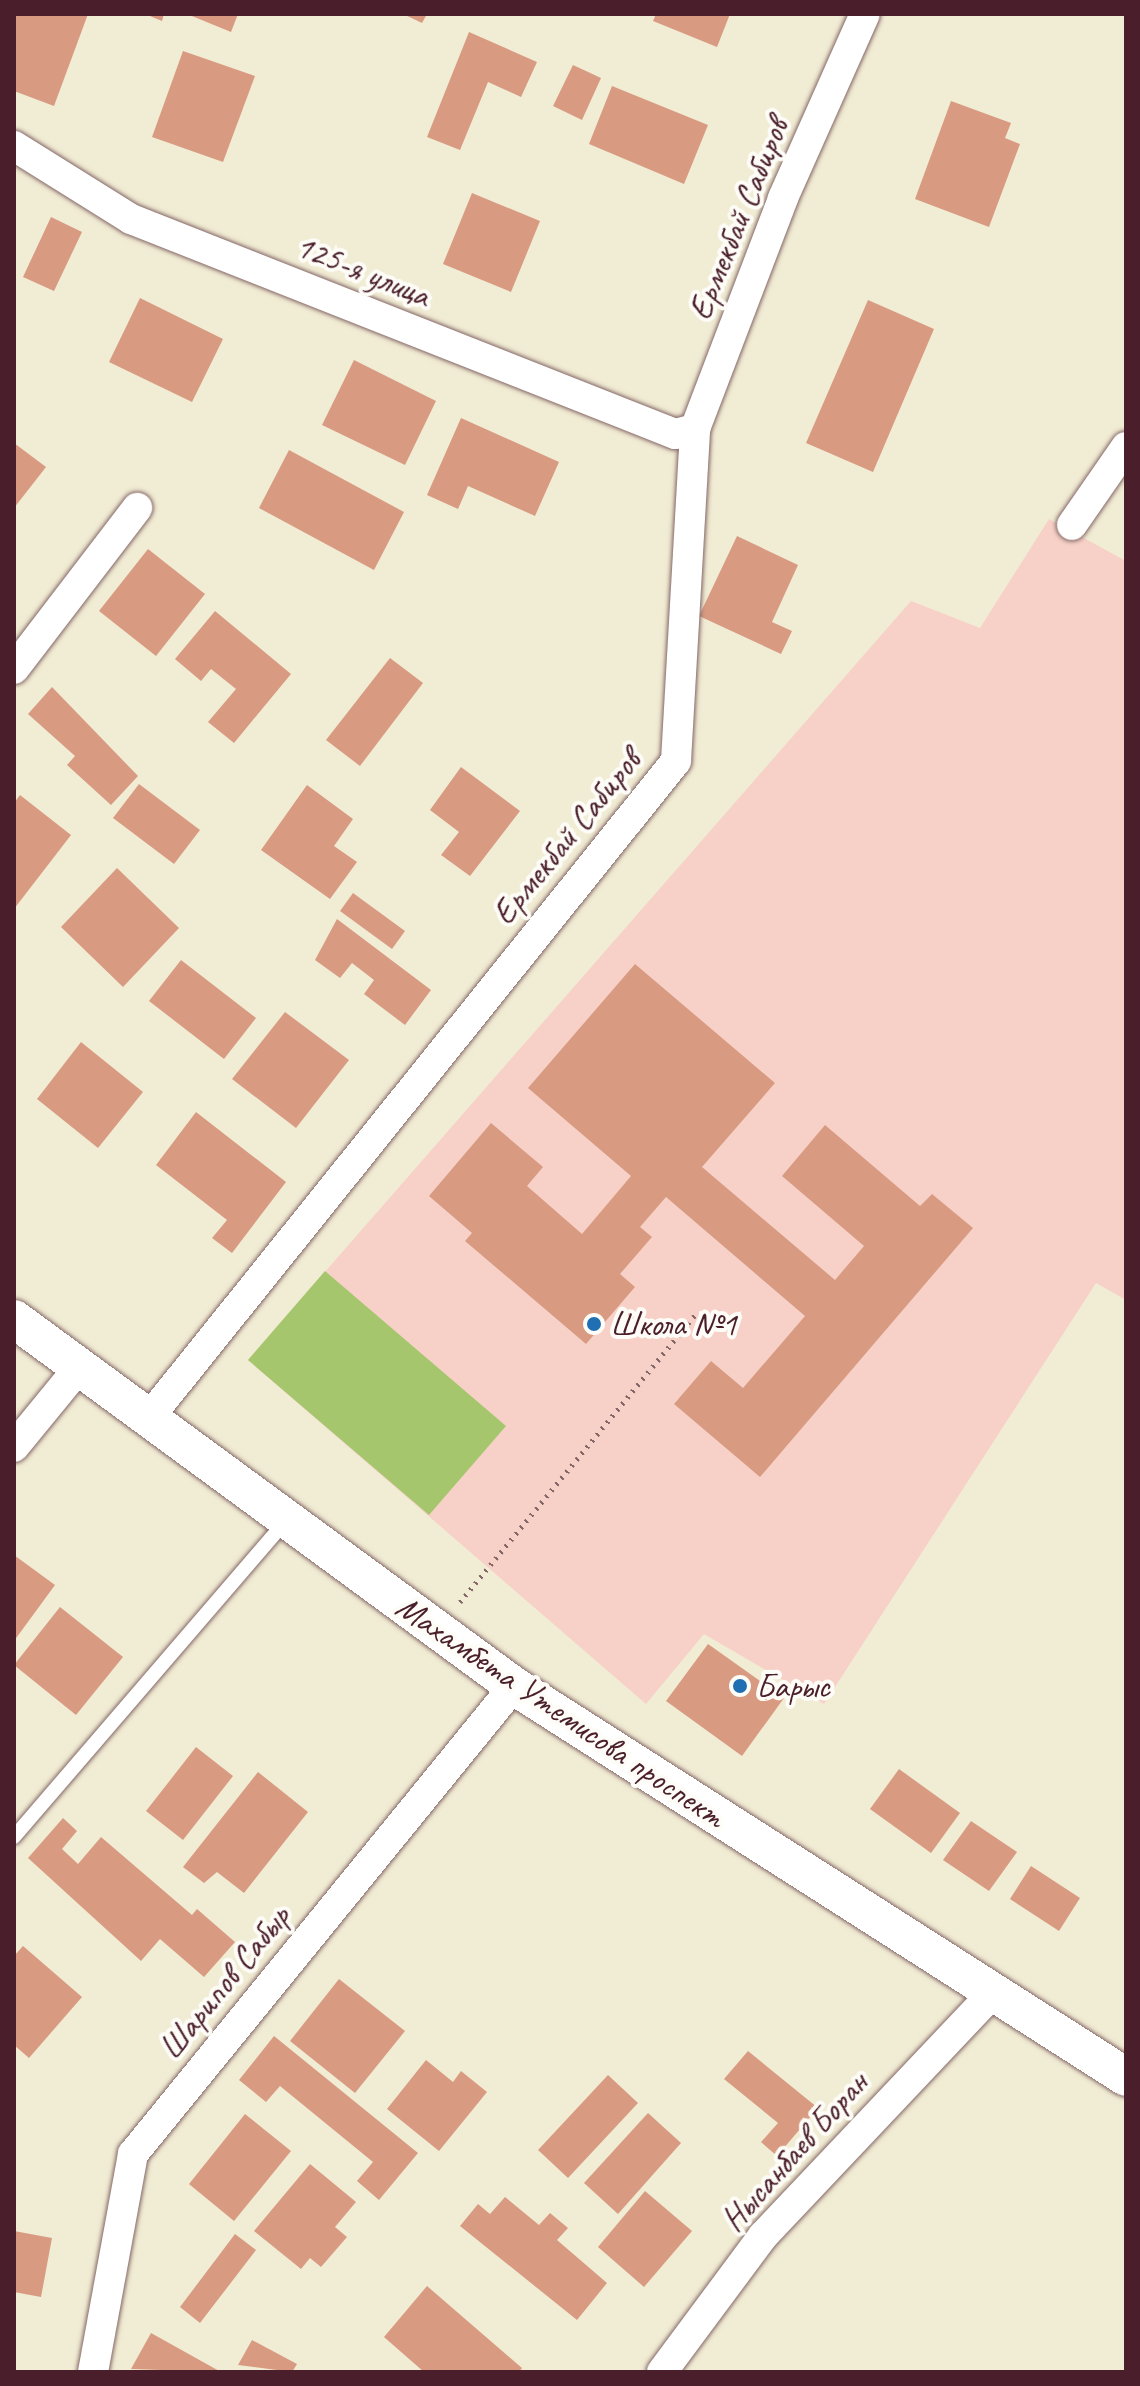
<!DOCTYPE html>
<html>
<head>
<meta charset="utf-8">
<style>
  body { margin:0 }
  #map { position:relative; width:1140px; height:2386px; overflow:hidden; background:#f1ecd4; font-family:Caveat,sans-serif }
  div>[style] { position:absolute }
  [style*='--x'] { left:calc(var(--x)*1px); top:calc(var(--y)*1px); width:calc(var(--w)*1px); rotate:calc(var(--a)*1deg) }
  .built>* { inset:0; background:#f7d1c7 }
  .green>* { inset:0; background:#a6c66e }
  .building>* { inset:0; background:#d89b82 }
  .path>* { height:5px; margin-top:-2.5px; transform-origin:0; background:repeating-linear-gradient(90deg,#846766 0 2px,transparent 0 8px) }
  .roads { filter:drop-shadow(0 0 2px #846766) drop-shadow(0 0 2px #846766) }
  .service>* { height:14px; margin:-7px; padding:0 7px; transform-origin:7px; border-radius:7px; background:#fff }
  .minor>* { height:30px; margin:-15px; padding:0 15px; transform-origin:15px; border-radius:15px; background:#fff }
  .tertiary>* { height:38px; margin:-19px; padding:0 19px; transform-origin:19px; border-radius:19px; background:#fff }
  .dots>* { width:22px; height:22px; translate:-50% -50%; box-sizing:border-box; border:4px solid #fdfcf7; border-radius:50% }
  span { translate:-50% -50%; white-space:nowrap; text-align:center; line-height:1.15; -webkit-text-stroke:8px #fdfcf7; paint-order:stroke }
  .street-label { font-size:34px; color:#4a1f2b }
  .poi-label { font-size:34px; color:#4a1f2b }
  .left { translate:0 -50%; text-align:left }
  .frame { position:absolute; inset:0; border:16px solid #4a1f2b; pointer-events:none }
</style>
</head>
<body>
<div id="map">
  <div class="built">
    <div style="clip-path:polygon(1049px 519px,1126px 561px,1126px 1300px,1096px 1283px,824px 1704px,704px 1634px,646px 1704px,248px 1360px,911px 601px,980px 628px)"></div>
  </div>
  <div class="green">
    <div style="clip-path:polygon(325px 1271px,506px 1426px,429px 1515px,248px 1360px)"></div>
  </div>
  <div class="building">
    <div style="clip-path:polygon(14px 14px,88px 14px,54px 106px,14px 91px)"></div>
    <div style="clip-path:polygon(145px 14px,164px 14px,162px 21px)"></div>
    <div style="clip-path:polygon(187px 14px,238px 14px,231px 32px)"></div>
    <div style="clip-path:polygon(403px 14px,427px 14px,422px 23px)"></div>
    <div style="clip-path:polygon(656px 14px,730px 14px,717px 47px,653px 21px)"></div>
    <div style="clip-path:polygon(469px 32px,537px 62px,521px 97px,488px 82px,460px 150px,427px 137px)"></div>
    <div style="clip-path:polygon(183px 51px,255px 76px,223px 162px,152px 137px)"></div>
    <div style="clip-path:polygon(573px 65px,601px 78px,582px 120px,553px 106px)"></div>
    <div style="clip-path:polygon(612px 86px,708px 125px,684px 184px,589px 144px)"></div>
    <div style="clip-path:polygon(951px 101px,1011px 123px,1005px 138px,1020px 144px,989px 227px,915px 199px)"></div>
    <div style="clip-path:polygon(472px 193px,540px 221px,511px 292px,443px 264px)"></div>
    <div style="clip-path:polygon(51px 217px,82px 232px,54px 291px,23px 277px)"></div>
    <div style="clip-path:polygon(140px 298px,223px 339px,192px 402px,109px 362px)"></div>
    <div style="clip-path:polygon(868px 300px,934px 329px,873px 472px,806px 443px)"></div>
    <div style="clip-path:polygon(354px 360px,436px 401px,405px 465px,322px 425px)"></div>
    <div style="clip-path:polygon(461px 418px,559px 462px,535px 516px,468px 486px,458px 509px,427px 495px)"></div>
    <div style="clip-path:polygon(14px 443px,46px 467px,14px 508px)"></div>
    <div style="clip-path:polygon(289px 450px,404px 512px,374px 570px,259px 508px)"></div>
    <div style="clip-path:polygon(737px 536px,798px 565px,772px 622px,792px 631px,781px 654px,699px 616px)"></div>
    <div style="clip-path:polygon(148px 549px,205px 594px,156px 656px,99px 611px)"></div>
    <div style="clip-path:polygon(215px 611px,291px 674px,234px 743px,208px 722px,236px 689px,211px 669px,201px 681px,175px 659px)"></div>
    <div style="clip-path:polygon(390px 658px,423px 683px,360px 766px,326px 740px)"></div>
    <div style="clip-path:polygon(52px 687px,138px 776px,111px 805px,67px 765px,75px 756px,28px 714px)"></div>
    <div style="clip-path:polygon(461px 767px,520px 811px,470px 876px,441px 855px,459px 832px,430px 810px)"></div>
    <div style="clip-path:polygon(139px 784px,200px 830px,174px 864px,113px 818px)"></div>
    <div style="clip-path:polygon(307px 785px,353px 819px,334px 846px,357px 862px,330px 899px,261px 850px)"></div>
    <div style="clip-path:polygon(20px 795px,71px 835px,14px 909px,14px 803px)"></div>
    <div style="clip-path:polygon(117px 868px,179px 928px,123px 987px,61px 927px)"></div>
    <div style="clip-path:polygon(353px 893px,405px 931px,392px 949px,340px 911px)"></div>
    <div style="clip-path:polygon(337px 919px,431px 990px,405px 1025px,364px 994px,374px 980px,352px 963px,340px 978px,315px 960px)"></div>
    <div style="clip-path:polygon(181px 960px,256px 1018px,224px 1059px,149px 1001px)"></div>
    <div style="clip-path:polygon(635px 964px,775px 1083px,702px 1167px,835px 1280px,864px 1246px,782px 1176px,825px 1125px,920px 1206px,932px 1194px,973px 1228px,760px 1477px,674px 1404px,711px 1361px,743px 1388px,805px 1316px,666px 1197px,640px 1227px,652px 1237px,620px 1274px,635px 1287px,586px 1344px,465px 1241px,472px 1233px,429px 1196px,491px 1123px,543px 1167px,527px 1186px,582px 1234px,631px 1176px,528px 1088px)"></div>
    <div style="clip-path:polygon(285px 1012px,349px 1060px,296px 1128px,232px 1079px)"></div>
    <div style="clip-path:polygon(81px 1042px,143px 1092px,98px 1148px,37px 1099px)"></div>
    <div style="clip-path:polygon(196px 1112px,286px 1182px,232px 1253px,212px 1238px,227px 1220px,156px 1165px)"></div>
    <div style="clip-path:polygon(14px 1555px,55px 1585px,14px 1641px)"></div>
    <div style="clip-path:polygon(60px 1607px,123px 1657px,76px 1715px,14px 1665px)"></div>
    <div style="clip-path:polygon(708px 1644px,784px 1698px,742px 1756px,666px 1701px)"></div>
    <div style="clip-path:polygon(196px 1747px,233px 1776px,183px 1840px,146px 1811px)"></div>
    <div style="clip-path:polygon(899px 1769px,960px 1813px,931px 1853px,870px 1809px)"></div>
    <div style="clip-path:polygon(258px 1772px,308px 1812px,244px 1893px,217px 1872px,204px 1883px,183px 1867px)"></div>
    <div style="clip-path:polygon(63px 1818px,77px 1831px,62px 1849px,78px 1864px,101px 1837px,192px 1915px,197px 1909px,235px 1942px,204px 1977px,160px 1939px,141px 1961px,28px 1858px)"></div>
    <div style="clip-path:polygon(971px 1821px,1017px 1852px,989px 1891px,943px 1860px)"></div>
    <div style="clip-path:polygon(1031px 1866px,1080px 1898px,1059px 1931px,1010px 1899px)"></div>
    <div style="clip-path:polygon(23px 1946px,82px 1997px,29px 2058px,14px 2045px,14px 1956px)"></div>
    <div style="clip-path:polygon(339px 1979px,405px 2031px,355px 2093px,290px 2041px)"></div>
    <div style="clip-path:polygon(274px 2036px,418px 2153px,379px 2200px,357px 2181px,373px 2162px,280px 2086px,266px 2102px,239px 2080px)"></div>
    <div style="clip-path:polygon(748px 2051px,818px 2108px,777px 2156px,761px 2142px,778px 2123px,724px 2079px)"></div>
    <div style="clip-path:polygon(426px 2060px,453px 2082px,461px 2071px,487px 2092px,439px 2151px,387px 2109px)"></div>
    <div style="clip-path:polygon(608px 2075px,638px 2103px,568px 2178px,538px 2150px)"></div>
    <div style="clip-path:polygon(648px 2113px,681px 2143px,618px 2214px,584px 2183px)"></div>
    <div style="clip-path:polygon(245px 2114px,291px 2151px,234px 2221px,189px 2184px)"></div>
    <div style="clip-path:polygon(310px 2164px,356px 2202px,335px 2227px,347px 2237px,321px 2267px,310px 2258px,301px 2269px,254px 2231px)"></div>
    <div style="clip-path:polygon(645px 2191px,692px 2231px,644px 2287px,598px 2247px)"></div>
    <div style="clip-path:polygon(505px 2197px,539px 2225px,550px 2213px,568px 2228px,557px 2240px,607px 2283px,577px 2320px,460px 2226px,478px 2204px,490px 2214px)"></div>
    <div style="clip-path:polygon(14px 2231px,52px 2238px,41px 2297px,14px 2292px)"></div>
    <div style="clip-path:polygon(235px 2234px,256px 2250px,200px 2323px,180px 2307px)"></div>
    <div style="clip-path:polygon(427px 2286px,522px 2368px,519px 2372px,424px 2372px,384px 2337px)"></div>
    <div style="clip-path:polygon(151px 2333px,221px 2372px,131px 2369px)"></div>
    <div style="clip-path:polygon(252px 2340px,297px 2364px,292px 2372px,238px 2365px)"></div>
  </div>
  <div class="path">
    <div style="--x:460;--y:1602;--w:372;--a:-50.7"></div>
  </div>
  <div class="roads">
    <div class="service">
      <div style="--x:14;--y:1837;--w:416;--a:-49.3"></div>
    </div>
    <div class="minor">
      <div style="--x:14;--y:146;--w:138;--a:32"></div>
      <div style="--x:131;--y:219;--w:585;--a:21.56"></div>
      <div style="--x:675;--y:434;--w:21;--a:-14"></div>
      <div style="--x:1072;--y:525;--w:95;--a:-55.3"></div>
      <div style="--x:14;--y:669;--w:203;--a:-52.6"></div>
      <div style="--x:147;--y:1420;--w:845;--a:-51.24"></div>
      <div style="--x:676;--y:761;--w:333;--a:-86.7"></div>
      <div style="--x:695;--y:429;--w:247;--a:-69.1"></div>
      <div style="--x:783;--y:198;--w:201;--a:-66"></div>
      <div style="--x:14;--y:1447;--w:99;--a:-50.7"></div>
      <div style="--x:93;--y:2372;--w:222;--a:-79.6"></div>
      <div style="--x:133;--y:2154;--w:603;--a:-50.85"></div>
      <div style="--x:662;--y:2372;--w:169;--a:-53.4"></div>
      <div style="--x:763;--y:2236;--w:336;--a:-46.6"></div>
    </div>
    <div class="tertiary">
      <div style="--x:14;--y:1319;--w:620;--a:36.28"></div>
      <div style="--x:514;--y:1686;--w:726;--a:32.57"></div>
    </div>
  </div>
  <div class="dots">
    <div style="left:594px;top:1324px;background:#1f6fb2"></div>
    <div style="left:740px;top:1686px;background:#1f6fb2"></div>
  </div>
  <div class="street-label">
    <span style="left:738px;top:219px;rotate:-68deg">Ермекбай Сабиров</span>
    <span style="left:363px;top:270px;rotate:22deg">125-я улица</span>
    <span style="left:566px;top:837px;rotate:-51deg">Ермекбай Сабиров</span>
    <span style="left:561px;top:1711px;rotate:34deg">Махамбета Утемисова проспект</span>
    <span style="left:224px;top:1982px;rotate:-51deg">Шарипов Сабыр</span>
    <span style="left:794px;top:2151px;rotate:-48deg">Нысанбаев Боран</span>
  </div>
  <div class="poi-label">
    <span class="left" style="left:610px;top:1324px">Школа №1</span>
    <span class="left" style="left:756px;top:1686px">Барыс</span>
  </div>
  <div class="frame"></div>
</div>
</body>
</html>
